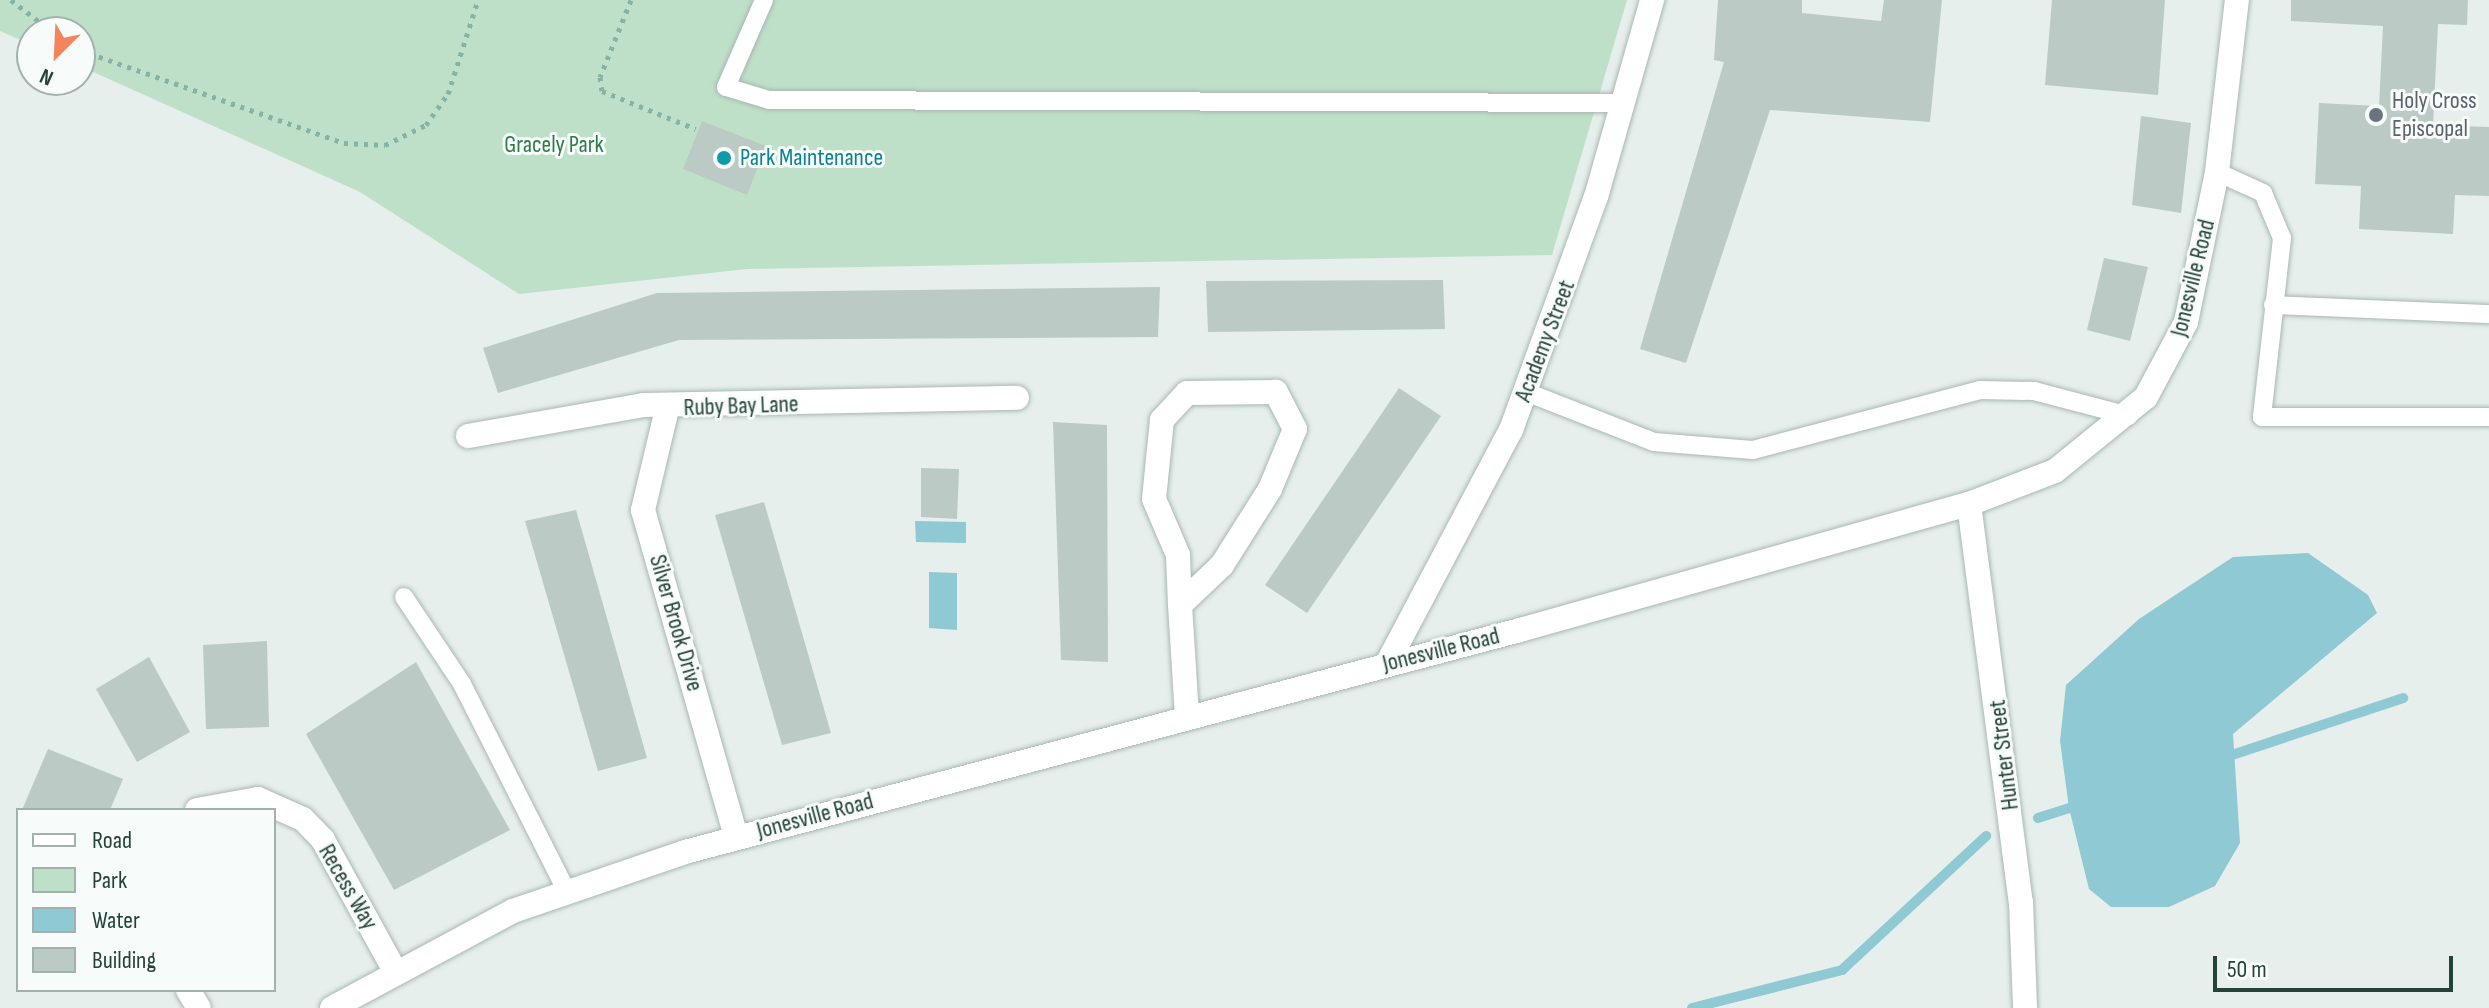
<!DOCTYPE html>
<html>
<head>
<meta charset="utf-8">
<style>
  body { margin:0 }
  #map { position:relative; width:2489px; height:1008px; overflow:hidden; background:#e6efeb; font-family:"Sofia Sans Condensed",sans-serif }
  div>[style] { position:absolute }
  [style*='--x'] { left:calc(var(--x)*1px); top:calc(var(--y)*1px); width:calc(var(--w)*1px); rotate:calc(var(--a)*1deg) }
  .green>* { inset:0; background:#bfe0c8 }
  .water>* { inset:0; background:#8ec9d4 }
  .stream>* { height:10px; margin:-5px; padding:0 5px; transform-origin:5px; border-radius:5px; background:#8ec9d4 }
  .building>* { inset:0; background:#bbcac4 }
  .path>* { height:5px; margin-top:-2.5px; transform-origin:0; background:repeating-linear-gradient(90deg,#86b3a5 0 4px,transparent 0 10px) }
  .roads { filter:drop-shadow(0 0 2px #a8b8b2) drop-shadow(0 0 2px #a8b8b2) }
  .service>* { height:18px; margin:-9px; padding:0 9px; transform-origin:9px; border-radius:9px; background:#fff }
  .minor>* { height:24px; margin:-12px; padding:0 12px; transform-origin:12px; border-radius:12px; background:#fff }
  .tertiary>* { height:24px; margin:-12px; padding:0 12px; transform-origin:12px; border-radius:12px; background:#fff }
  .dots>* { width:22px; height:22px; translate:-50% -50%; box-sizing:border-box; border:4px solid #f7fbf9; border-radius:50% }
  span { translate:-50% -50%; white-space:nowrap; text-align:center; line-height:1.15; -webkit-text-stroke:6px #f7fbf9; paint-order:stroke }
  .worship-label { font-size:24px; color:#5b616d }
  .left { translate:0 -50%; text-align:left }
  .park-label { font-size:24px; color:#2d7a4b }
  .culture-label { font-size:24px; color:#0d838f }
  .street-label { font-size:24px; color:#24423a }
  .legend { position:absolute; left:16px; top:808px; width:260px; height:184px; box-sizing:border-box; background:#f7fbf9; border:2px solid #a3b1ad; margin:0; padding:10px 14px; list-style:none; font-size:24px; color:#24423a }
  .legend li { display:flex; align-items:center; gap:16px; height:40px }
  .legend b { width:40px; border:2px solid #a3b1ad }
  .north { position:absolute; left:16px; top:16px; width:80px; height:80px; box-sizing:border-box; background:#f7fbf9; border:2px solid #a3b1ad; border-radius:50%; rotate:204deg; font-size:22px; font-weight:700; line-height:32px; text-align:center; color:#24423a }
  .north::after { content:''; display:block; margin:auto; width:28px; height:36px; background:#f4845f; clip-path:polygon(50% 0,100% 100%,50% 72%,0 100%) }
  .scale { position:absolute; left:2213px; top:956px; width:240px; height:36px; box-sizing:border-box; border:4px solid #24423a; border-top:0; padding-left:10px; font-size:24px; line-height:28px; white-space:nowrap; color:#24423a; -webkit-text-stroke:6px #f7fbf9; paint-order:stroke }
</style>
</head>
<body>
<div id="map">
  <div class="green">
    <div style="clip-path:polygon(0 0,1627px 0,1552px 255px,747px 269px,519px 294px,360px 192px,80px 66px,80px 32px,32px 32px,32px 45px,0 31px)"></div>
  </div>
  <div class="water">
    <div style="clip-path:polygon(915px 521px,966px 522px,966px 543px,916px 542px)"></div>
    <div style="clip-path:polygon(2308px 553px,2368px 595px,2377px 613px,2233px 734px,2240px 843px,2215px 886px,2169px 907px,2111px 907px,2089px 889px,2069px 808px,2060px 741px,2066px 685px,2139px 619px,2233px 557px)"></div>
    <div style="clip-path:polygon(929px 572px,957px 573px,957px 630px,929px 628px)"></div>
  </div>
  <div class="stream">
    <div style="--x:2223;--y:758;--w:190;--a:-18.4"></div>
    <div style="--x:2038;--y:818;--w:46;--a:-17.7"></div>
    <div style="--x:1692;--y:1008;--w:155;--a:-14.2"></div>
    <div style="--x:1842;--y:970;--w:197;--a:-42.9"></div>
  </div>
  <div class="building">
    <div style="clip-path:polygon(1718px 0,1802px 0,1802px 13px,1881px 21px,1884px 0,1942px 0,1930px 122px,1770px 110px,1686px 363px,1640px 349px,1724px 62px,1714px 60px)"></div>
    <div style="clip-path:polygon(2052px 0,2165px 0,2158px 95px,2045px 85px)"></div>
    <div style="clip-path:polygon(2291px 0,2468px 0,2467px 25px,2438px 24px,2433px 125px,2489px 127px,2489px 196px,2455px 195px,2453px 234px,2359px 229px,2361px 186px,2315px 184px,2319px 103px,2379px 106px,2383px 26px,2291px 21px)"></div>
    <div style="clip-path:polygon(2141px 116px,2191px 123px,2181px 213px,2132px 205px)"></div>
    <div style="clip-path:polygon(702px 121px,766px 146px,747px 195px,683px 169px)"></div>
    <div style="clip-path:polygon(2104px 258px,2148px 267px,2130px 341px,2087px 330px)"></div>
    <div style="clip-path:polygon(1443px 280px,1445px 329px,1208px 332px,1206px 281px)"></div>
    <div style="clip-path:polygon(1160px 287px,1158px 337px,679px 340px,498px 393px,483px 348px,657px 293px)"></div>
    <div style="clip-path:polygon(1399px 388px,1441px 416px,1307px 613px,1265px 585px)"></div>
    <div style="clip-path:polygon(1053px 422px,1107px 425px,1108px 662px,1061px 660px)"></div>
    <div style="clip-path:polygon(921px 468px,959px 469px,957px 519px,921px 517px)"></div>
    <div style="clip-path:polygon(764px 502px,831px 733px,782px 745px,715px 515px)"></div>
    <div style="clip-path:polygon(576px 510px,647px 758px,598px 771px,525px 521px)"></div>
    <div style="clip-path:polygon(267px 641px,269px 727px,206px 729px,203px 645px)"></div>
    <div style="clip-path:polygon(149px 657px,190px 732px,137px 762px,96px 689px)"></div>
    <div style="clip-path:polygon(416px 662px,510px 830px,394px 890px,306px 734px)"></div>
    <div style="clip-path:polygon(48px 749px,123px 779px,110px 810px,22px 810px)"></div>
  </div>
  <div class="path">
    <div style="--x:11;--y:0;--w:53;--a:37.3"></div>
    <div style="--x:631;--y:0;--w:83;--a:111.9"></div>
    <div style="--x:600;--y:77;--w:14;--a:82"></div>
    <div style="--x:602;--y:91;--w:101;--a:22"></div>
    <div style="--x:80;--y:50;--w:280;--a:19.4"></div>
    <div style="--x:344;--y:143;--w:41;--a:2.8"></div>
    <div style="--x:385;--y:145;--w:46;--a:-26"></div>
    <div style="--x:426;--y:125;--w:38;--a:-55"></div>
    <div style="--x:448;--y:94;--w:99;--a:-72.3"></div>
  </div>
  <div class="roads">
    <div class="service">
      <div style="--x:764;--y:0;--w:95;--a:113.6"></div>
      <div style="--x:726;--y:87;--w:45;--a:16.8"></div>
      <div style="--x:769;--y:100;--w:854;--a:0.2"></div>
      <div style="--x:2217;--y:172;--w:51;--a:24.5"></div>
      <div style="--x:2263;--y:193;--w:49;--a:67.1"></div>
      <div style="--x:2282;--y:238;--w:180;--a:96.4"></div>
      <div style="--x:2262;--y:417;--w:227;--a:0"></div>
      <div style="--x:2273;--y:305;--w:216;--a:2.4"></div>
      <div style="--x:1526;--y:392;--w:137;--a:21.3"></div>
      <div style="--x:1654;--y:442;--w:99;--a:4.6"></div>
      <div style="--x:1753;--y:450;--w:235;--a:-14.8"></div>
      <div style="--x:1980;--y:390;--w:54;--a:1.1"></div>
      <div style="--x:2034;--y:391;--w:98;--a:14.7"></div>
      <div style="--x:404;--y:597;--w:105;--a:56.3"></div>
      <div style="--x:462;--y:684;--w:233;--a:63.2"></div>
    </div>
    <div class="minor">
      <div style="--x:667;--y:409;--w:104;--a:103.4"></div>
      <div style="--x:643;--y:510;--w:340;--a:74.1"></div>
      <div style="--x:468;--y:436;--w:178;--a:-10"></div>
      <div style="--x:643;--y:405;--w:374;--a:-1.1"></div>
      <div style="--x:1969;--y:504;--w:401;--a:82.6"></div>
      <div style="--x:2021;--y:902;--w:106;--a:87.8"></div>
      <div style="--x:1180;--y:605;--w:58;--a:-43.6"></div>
      <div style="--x:1222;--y:565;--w:90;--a:-57.7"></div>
      <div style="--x:1270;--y:489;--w:65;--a:-67.4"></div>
      <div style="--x:1295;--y:429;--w:42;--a:-117.2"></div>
      <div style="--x:1276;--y:392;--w:89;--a:179.4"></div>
      <div style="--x:1187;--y:393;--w:37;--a:133"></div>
      <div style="--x:1162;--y:420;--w:79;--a:95.8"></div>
      <div style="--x:1154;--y:499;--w:61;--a:66.8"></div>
      <div style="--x:1178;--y:555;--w:50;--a:87.7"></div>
      <div style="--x:1180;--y:605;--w:111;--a:86.4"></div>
      <div style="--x:1388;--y:662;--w:263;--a:-62.1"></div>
      <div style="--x:1511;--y:430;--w:248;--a:-70"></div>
      <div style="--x:1596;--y:197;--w:205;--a:-74.1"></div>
      <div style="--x:197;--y:810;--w:62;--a:-10.2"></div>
      <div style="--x:258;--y:799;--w:49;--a:24"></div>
      <div style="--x:303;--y:819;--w:29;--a:46"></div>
      <div style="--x:323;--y:840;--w:152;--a:61.2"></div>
      <div style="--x:188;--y:990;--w:21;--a:59"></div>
    </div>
    <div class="tertiary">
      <div style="--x:332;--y:1008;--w:205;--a:-28.2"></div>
      <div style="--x:513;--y:911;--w:182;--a:-18.9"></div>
      <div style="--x:685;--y:852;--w:864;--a:-14.89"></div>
      <div style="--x:1520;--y:630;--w:466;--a:-15.7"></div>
      <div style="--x:1969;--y:504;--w:92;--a:-21"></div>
      <div style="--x:2055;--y:471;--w:117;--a:-39.1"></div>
      <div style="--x:2146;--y:397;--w:85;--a:-61.9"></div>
      <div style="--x:2186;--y:322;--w:153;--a:-78.3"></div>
      <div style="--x:2217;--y:172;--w:173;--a:-83.4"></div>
    </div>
  </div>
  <div class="dots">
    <div style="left:2376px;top:115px;background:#6b7280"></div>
    <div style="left:724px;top:158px;background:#0f9aa8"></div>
  </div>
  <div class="worship-label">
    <span class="left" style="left:2392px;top:115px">Holy Cross<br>Episcopal</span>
  </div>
  <div class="park-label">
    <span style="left:554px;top:145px">Gracely Park</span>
  </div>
  <div class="culture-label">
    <span class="left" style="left:740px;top:158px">Park Maintenance</span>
  </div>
  <div class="street-label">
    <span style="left:2193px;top:278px;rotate:-76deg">Jonesville Road</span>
    <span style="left:1545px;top:341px;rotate:-69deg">Academy Street</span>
    <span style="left:741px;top:406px;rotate:-2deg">Ruby Bay Lane</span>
    <span style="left:676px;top:623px;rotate:74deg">Silver Brook Drive</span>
    <span style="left:1441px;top:650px;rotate:-14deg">Jonesville Road</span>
    <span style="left:2004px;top:755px;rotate:-97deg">Hunter Street</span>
    <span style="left:815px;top:816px;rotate:-15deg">Jonesville Road</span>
    <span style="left:348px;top:887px;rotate:60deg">Recess Way</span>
  </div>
  <ul class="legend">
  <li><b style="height:10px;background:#fff"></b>Road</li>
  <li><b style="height:22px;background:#bfe0c8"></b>Park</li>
  <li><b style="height:22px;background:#8ec9d4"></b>Water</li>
  <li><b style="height:22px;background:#bbcac4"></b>Building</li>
  </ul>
  <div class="north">N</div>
  <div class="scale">50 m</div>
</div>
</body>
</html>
